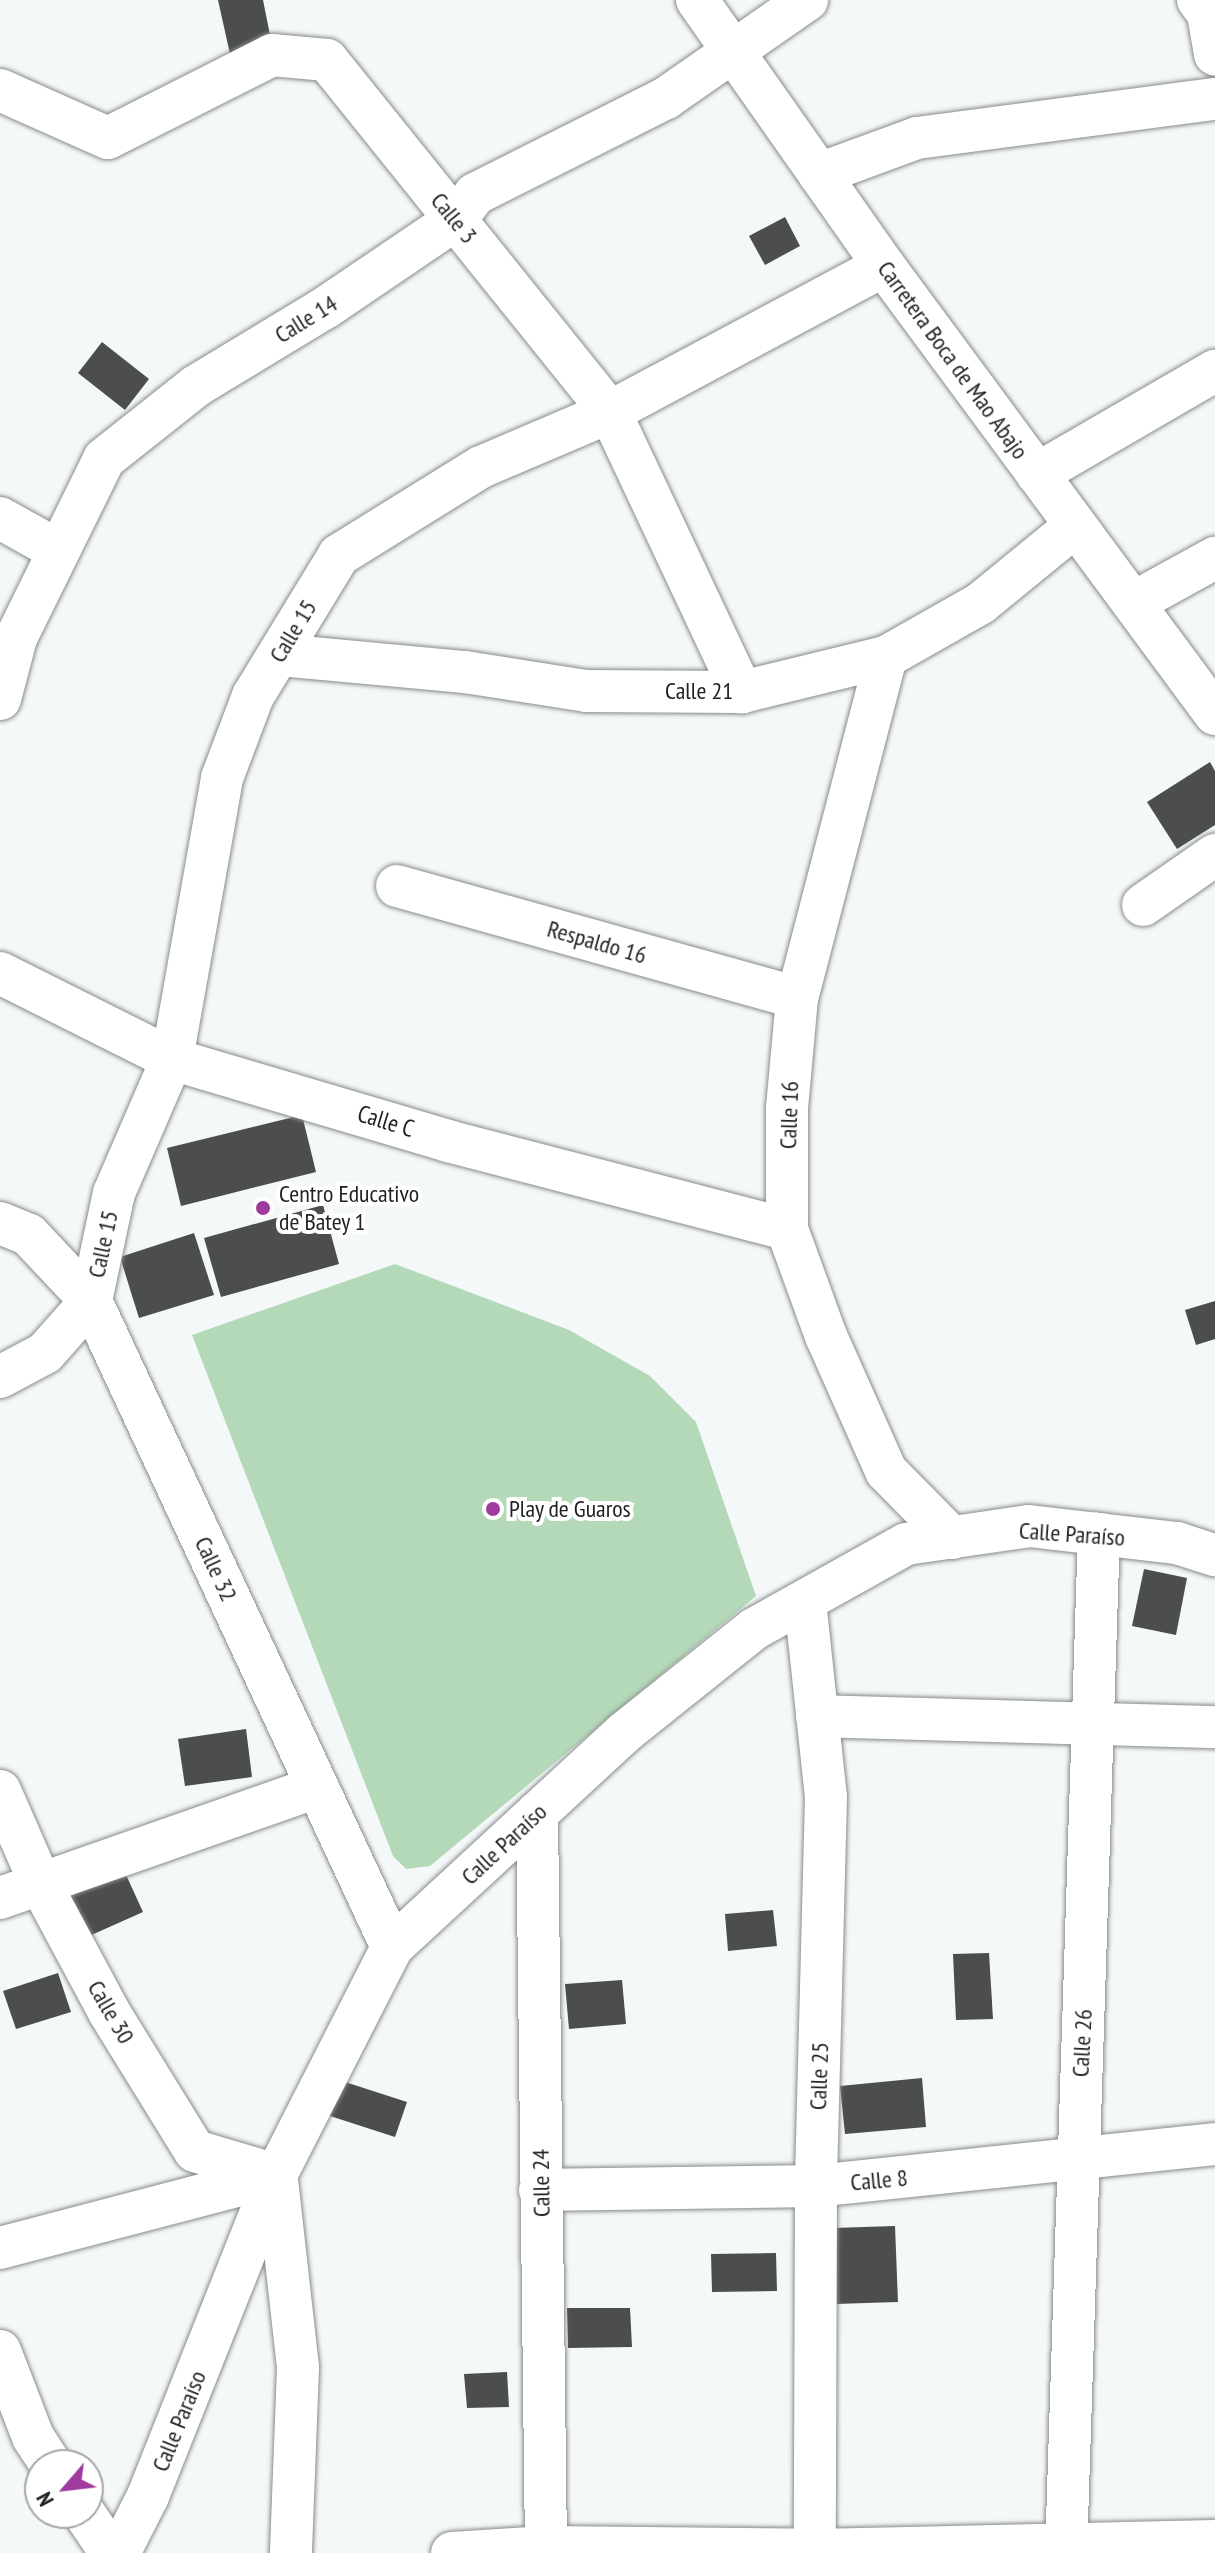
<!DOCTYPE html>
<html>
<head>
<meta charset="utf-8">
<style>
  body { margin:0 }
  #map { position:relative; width:1215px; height:2553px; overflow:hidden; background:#f4f8f8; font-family:"PT Sans Narrow",sans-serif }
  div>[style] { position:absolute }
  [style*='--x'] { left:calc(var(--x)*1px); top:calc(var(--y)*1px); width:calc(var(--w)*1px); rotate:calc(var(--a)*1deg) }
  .green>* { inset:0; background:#b4d9b8 }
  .building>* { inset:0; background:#4b4d4f }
  .roads { filter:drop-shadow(0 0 2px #888b8b) drop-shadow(0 0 2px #888b8b) }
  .minor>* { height:42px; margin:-21px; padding:0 21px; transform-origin:21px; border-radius:21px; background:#fff }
  .dots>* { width:22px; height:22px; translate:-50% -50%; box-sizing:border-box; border:4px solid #fff; border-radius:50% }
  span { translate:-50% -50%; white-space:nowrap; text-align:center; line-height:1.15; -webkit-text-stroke:8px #fff; paint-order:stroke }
  .street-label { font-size:24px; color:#212323 }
  .poi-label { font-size:24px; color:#212323 }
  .left { translate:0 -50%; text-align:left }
  .north { position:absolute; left:24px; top:2449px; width:80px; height:80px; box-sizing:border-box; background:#fff; border:2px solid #a6a7a7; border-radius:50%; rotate:242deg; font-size:22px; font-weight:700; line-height:32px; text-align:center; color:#212323 }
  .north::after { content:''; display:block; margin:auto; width:28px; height:36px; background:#9f3a9f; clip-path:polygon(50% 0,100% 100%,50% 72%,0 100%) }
</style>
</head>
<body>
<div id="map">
  <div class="green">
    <div style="clip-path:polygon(395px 1264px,569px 1330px,650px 1376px,696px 1422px,756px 1596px,430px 1866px,406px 1869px,393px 1856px,192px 1335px)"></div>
  </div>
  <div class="building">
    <div style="clip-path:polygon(218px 0,263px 0,272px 45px,230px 54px)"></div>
    <div style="clip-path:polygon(785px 217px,800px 246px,765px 265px,749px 236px)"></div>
    <div style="clip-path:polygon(102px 342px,149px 379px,125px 410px,78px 373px)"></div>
    <div style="clip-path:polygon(1210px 762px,1215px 771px,1215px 825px,1177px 849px,1147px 802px)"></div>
    <div style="clip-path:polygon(302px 1115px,316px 1172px,181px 1206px,167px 1148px)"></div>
    <div style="clip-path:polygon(323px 1205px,339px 1264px,221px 1297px,204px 1238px)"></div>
    <div style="clip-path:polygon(194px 1233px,214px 1295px,139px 1318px,120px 1257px)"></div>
    <div style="clip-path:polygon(1215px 1301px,1215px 1339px,1196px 1345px,1185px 1310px)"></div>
    <div style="clip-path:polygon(1144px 1569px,1187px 1578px,1176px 1635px,1132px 1626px)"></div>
    <div style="clip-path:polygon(246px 1729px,252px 1777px,185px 1786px,178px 1739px)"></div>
    <div style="clip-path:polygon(122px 1866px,143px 1912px,87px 1937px,65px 1888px)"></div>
    <div style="clip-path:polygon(773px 1910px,777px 1946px,728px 1951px,725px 1914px)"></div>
    <div style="clip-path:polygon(989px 1953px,993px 2019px,956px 2020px,953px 1954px)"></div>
    <div style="clip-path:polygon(58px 1973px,71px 2012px,16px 2029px,3px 1991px)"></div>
    <div style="clip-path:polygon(622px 1980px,626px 2024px,569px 2029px,565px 1984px)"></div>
    <div style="clip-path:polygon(922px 2078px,926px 2127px,845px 2134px,840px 2086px)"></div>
    <div style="clip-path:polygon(339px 2080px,407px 2102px,395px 2137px,327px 2115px)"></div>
    <div style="clip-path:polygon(895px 2226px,898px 2302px,835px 2304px,833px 2228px)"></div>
    <div style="clip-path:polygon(776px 2253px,777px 2291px,712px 2292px,711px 2254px)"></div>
    <div style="clip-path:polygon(567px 2308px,630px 2308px,632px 2347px,568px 2348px)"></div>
    <div style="clip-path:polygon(507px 2372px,509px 2407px,467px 2408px,464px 2374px)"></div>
  </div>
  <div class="roads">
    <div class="minor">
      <div style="--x:697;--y:0;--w:325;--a:54.9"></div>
      <div style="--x:884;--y:266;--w:557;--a:53.54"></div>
      <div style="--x:1198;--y:0;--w:17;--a:54"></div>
      <div style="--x:1208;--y:14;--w:41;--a:80.1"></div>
      <div style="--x:0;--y:90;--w:118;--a:24"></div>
      <div style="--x:108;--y:138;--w:184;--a:-26.8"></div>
      <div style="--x:272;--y:55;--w:55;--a:5.2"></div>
      <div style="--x:327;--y:60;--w:452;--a:51.2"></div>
      <div style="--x:610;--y:412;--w:310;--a:64.8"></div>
      <div style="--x:819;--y:174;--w:104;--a:-20.2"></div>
      <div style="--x:917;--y:138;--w:301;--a:-7.5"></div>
      <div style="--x:1037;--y:474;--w:206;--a:-30.1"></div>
      <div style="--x:0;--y:518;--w:64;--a:29"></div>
      <div style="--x:1133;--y:603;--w:94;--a:-28.8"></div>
      <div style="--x:280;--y:655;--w:186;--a:5.3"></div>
      <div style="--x:465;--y:672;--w:122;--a:8.9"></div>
      <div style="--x:586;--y:691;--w:156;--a:0.4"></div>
      <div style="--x:742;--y:692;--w:148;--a:-13.7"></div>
      <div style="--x:886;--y:657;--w:109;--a:-29.6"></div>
      <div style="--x:981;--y:603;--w:122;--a:-39.3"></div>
      <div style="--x:886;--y:657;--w:352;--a:104.6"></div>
      <div style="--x:797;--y:998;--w:110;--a:95.2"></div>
      <div style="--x:787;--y:1108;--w:121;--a:90"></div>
      <div style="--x:787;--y:1229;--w:114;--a:70"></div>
      <div style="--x:826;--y:1336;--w:148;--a:66"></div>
      <div style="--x:886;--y:1471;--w:94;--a:45.4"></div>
      <div style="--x:0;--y:699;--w:63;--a:-75.3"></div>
      <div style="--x:16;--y:638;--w:199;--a:-63.8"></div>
      <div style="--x:104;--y:459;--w:117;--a:-38.4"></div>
      <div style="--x:196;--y:386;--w:151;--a:-31.2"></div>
      <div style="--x:325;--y:308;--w:157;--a:-34.1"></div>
      <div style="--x:455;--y:220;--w:33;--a:-52"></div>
      <div style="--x:475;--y:194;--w:214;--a:-26.7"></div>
      <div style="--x:666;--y:98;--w:172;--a:-34.8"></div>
      <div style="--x:397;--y:886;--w:415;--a:15.6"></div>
      <div style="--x:1143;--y:905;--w:88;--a:-34.8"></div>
      <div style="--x:0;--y:973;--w:192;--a:26.6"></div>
      <div style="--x:172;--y:1059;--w:288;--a:16.5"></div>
      <div style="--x:448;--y:1141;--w:350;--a:14.6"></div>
      <div style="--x:0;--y:1223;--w:31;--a:22"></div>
      <div style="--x:29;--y:1235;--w:91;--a:46.8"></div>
      <div style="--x:91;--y:1301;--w:713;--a:65.02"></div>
      <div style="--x:0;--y:1377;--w:51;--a:-28.1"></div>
      <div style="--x:45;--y:1353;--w:69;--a:-48.5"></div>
      <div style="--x:91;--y:1301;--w:110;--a:-78"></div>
      <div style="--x:114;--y:1193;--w:146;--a:-66.6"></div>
      <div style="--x:172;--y:1059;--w:285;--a:-79.9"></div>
      <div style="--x:222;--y:778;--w:88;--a:-69.3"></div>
      <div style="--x:253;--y:696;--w:165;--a:-58.6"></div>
      <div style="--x:339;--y:555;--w:167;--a:-31.8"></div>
      <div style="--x:481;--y:467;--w:140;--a:-23.1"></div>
      <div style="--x:610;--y:412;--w:310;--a:-28.1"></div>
      <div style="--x:805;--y:1601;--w:197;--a:83.9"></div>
      <div style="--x:826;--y:1797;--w:389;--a:91.5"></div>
      <div style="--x:816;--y:2186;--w:367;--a:90.2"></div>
      <div style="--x:817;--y:1716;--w:398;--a:1.6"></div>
      <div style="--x:0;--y:1791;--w:103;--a:66.4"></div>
      <div style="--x:41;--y:1885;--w:144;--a:61.8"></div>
      <div style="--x:109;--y:2012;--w:163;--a:58.3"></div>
      <div style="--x:195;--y:2151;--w:84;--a:16.5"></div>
      <div style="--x:537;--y:1813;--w:740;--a:89.3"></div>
      <div style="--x:0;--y:1898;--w:336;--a:-19.3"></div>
      <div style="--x:277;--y:2180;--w:189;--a:83.6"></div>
      <div style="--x:298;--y:2368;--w:185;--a:92.2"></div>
      <div style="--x:540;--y:2190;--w:276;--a:-0.8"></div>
      <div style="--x:816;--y:2186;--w:401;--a:-6"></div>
      <div style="--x:0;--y:2248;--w:284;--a:-14.7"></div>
      <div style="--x:0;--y:2351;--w:92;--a:69"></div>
      <div style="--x:33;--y:2437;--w:33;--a:57"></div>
      <div style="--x:84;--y:2513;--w:48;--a:56"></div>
      <div style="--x:119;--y:2553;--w:64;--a:-63"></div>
      <div style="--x:148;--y:2496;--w:346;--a:-68.3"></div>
      <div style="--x:276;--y:2175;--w:256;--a:-63"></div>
      <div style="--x:392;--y:1947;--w:317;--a:-42.7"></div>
      <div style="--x:625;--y:1732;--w:165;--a:-38.6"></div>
      <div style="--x:754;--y:1629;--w:174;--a:-29.2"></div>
      <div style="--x:906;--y:1544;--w:124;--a:-8.3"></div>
      <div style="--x:1029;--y:1526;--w:149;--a:6.6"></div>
      <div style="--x:1177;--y:1543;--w:40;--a:18"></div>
      <div style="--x:452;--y:2553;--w:94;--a:-3.7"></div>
      <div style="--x:546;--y:2547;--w:269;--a:0.6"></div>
      <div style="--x:815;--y:2550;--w:400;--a:-1.3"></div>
      <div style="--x:1066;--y:2553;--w:1020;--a:-88.15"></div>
    </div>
  </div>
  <div class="dots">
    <div style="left:263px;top:1208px;background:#9f3a9f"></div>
    <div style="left:493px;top:1509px;background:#9f3a9f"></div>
  </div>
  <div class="street-label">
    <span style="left:454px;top:218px;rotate:51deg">Calle 3</span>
    <span style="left:306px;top:319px;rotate:-32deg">Calle 14</span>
    <span style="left:953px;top:360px;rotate:54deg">Carretera Boca de Mao Abajo</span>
    <span style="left:293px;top:631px;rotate:-59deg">Calle 15</span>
    <span style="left:699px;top:691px">Calle 21</span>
    <span style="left:597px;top:942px;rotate:16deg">Respaldo 16</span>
    <span style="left:789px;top:1115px;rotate:-88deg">Calle 16</span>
    <span style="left:386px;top:1121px;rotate:17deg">Calle C</span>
    <span style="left:103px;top:1244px;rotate:-78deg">Calle 15</span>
    <span style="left:1072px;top:1534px;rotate:4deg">Calle Paraíso</span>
    <span style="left:216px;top:1569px;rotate:65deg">Calle 32</span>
    <span style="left:504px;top:1844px;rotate:-43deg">Calle Paraíso</span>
    <span style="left:111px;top:2012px;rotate:60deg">Calle 30</span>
    <span style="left:1082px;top:2043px;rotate:-87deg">Calle 26</span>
    <span style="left:819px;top:2076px;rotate:-88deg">Calle 25</span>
    <span style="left:879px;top:2180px;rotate:-5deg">Calle 8</span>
    <span style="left:541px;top:2183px;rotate:-91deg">Calle 24</span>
    <span style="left:179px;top:2421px;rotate:-68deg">Calle Paraíso</span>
  </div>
  <div class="poi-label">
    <span class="left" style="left:279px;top:1208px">Centro Educativo<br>de Batey 1</span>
    <span class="left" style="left:509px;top:1509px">Play de Guaros</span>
  </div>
  <div class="north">N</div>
</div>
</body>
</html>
